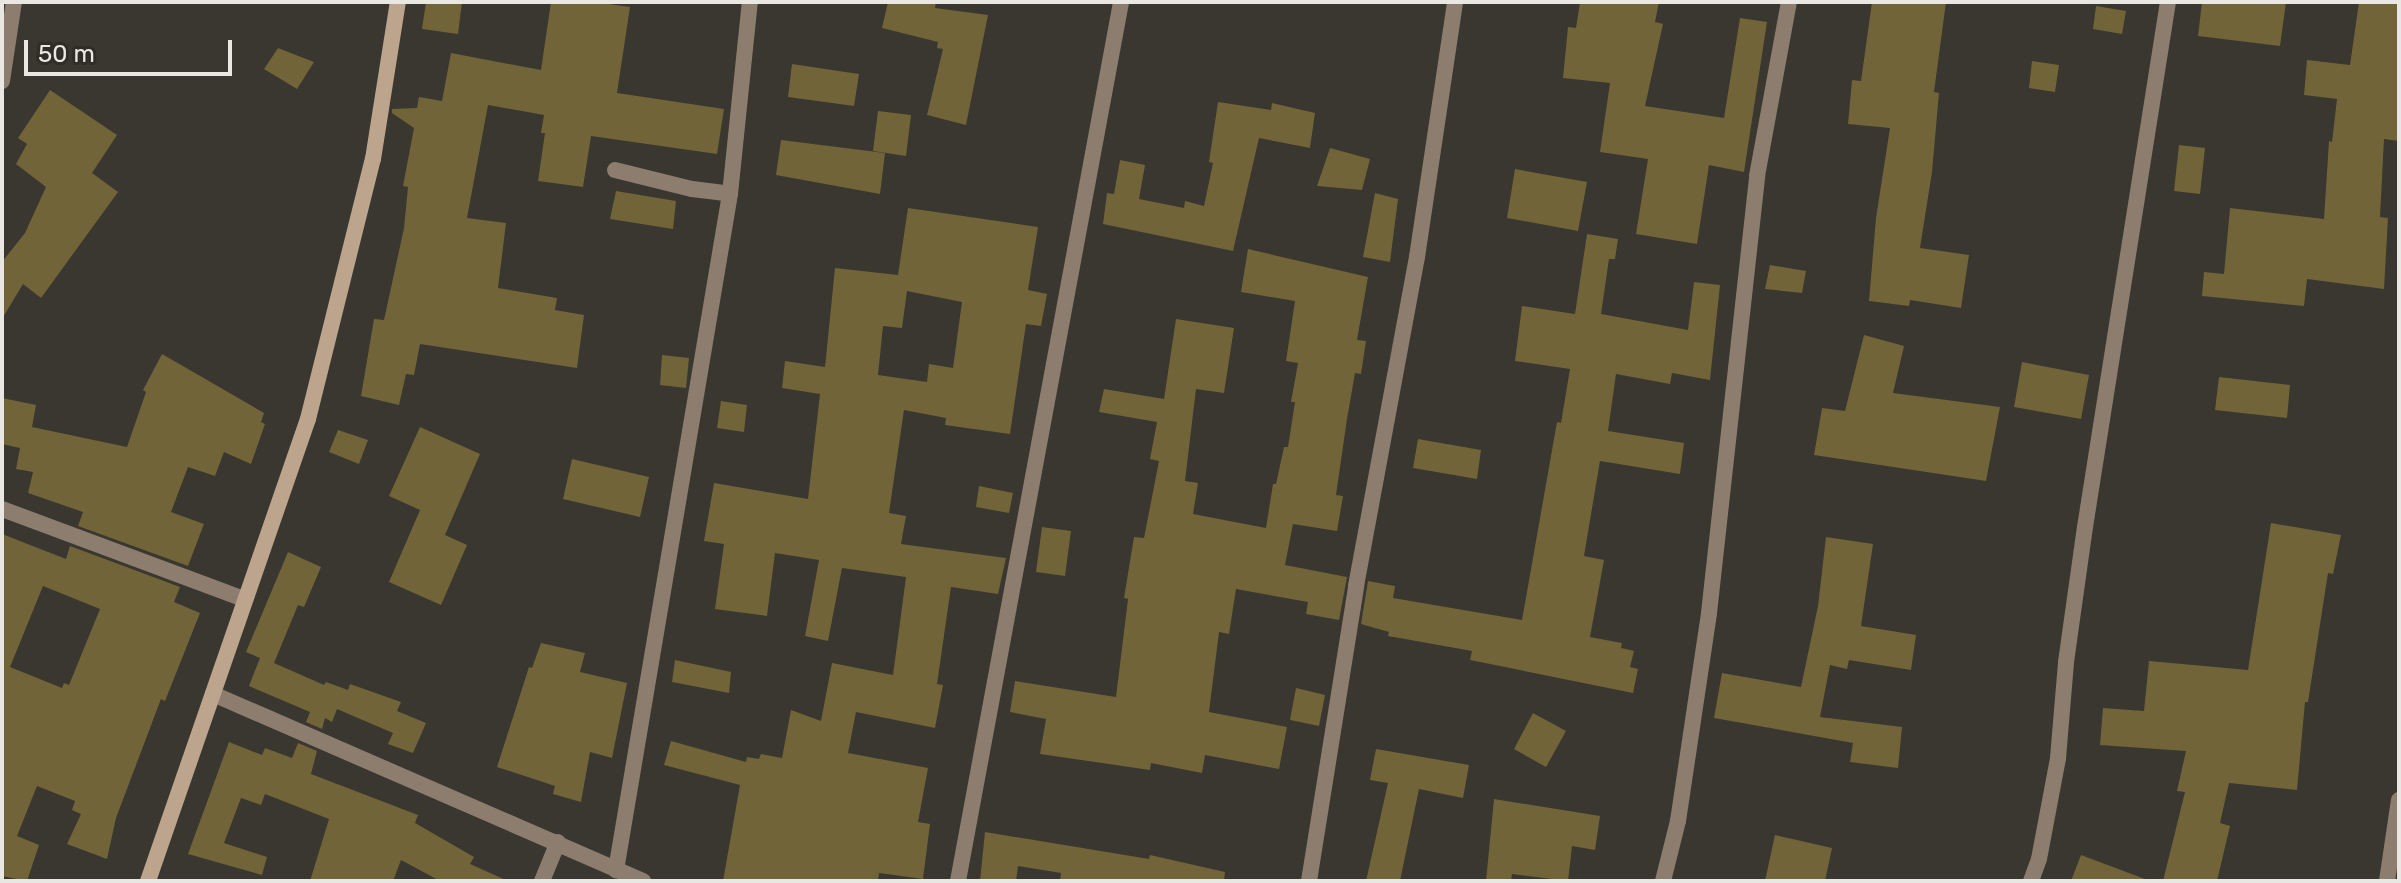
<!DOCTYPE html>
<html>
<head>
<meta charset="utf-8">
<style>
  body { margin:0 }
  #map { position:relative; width:2401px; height:883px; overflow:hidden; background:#39372f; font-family:Rubik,sans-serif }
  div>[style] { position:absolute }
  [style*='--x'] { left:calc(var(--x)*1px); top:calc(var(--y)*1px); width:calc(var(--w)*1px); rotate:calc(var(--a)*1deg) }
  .building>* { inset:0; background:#716438 }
  .street>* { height:16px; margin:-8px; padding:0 8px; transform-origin:8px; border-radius:8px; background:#8d7d6f }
  .secondary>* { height:16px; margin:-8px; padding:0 8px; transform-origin:8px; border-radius:8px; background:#bda58d }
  span { translate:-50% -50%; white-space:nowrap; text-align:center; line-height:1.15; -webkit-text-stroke:6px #2f2d25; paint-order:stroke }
  .frame { position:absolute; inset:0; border:4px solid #e9e7e2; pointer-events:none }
  .scale { position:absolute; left:24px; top:40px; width:208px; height:36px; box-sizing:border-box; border:4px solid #e9e7e2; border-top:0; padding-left:10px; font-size:24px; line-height:28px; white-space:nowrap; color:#e9e7e2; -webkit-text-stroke:6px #2f2d25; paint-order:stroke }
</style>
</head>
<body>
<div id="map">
  <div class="building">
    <div style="clip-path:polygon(426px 2px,462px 2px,458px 34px,422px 29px)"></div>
    <div style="clip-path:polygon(551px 2px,595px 2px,630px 7px,617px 93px,724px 109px,717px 154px,591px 136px,583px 187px,538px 181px,545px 133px,541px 133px,544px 115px,488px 105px,467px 218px,506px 223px,498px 288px,557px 298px,555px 310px,584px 315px,577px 368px,420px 344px,414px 375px,406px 374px,399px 405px,361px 396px,374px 319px,384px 320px,404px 228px,408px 187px,403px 186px,414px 128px,392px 113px,392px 109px,417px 108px,419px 97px,442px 101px,451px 53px,541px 70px)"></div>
    <div style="clip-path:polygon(888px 2px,936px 2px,935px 8px,988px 15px,966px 125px,927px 115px,943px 49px,937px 48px,938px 42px,882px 28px)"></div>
    <div style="clip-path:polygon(1580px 2px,1659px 2px,1655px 22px,1663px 24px,1645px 106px,1724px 118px,1740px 18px,1767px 22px,1744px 172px,1709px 165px,1697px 244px,1636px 234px,1648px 159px,1600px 152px,1610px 83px,1563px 78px,1568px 27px,1576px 28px)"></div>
    <div style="clip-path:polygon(1872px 2px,1946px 2px,1934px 92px,1939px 93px,1932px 172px,1920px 248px,1969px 255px,1961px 308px,1910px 300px,1909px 306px,1869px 301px,1876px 218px,1890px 128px,1848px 124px,1852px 80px,1861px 81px)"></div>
    <div style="clip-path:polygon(2202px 2px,2286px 2px,2280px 46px,2198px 36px)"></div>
    <div style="clip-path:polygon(2359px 2px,2399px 2px,2399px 141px,2384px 139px,2380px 217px,2388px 218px,2384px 289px,2307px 279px,2304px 306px,2202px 296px,2204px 272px,2224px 274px,2230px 208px,2324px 219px,2329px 141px,2332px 142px,2337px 99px,2304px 95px,2307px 60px,2350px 65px)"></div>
    <div style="clip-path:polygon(2096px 6px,2126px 11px,2122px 34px,2093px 29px)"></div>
    <div style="clip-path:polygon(278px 48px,314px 62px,297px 89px,264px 69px)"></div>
    <div style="clip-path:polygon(2032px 61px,2059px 65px,2055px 92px,2029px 88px)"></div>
    <div style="clip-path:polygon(792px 64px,859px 74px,854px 106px,788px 97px)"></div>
    <div style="clip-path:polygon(50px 90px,117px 135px,92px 173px,118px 192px,41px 298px,23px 284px,2px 319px,2px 262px,25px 233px,46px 187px,16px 164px,27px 144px,18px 138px)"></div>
    <div style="clip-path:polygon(1218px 102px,1271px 110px,1272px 103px,1315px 113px,1310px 148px,1259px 138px,1233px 251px,1103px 224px,1107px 193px,1114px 194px,1120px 160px,1145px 165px,1139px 199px,1184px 208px,1185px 201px,1204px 206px,1213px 163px,1209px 162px)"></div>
    <div style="clip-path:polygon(878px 111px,911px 115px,906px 156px,873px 151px)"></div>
    <div style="clip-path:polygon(781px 140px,885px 153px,880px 194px,776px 175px)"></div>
    <div style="clip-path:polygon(2179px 145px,2205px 148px,2200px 194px,2174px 191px)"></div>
    <div style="clip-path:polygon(1330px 148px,1370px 159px,1362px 190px,1317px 186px)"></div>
    <div style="clip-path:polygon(1515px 169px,1587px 182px,1578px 231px,1507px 218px)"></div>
    <div style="clip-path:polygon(616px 191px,676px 201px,673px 229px,610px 219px)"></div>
    <div style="clip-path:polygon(1375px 193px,1398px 199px,1390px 262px,1363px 257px)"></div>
    <div style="clip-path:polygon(evenodd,908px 208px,1038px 227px,1028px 290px,1047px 294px,1041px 326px,1026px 324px,1010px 434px,945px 425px,946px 418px,904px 410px,889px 513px,906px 516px,901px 544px,1006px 558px,998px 594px,951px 587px,937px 684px,943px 685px,935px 728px,856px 712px,848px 753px,928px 768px,918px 822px,930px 824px,923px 879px,879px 873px,878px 881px,723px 881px,740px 785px,664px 765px,671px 741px,746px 762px,747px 757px,759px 759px,761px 754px,782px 758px,791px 710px,821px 721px,832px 663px,893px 675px,906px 577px,842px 568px,828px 641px,805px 636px,819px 560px,775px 553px,767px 616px,715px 609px,724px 544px,704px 541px,714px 483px,808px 499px,820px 394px,782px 388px,785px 361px,825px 367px,835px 268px,898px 275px,908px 208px,907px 291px,962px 302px,953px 368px,929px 364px,927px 382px,878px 375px,883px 326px,902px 328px,907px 291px)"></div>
    <div style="clip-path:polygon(1587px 234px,1618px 239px,1615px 259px,1609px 259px,1601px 314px,1688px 330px,1694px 282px,1720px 285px,1710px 380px,1672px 373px,1670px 384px,1616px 374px,1608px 431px,1684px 443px,1680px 474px,1600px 461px,1584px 556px,1604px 560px,1590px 637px,1622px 643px,1621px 648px,1634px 651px,1630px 667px,1638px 669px,1633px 693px,1470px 660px,1472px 651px,1388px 636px,1389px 632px,1361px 624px,1368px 581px,1395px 586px,1393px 598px,1522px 620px,1557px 422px,1561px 423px,1570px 369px,1515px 361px,1522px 306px,1575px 314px)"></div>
    <div style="clip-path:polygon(1248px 249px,1368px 277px,1357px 340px,1366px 341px,1361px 374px,1355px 373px,1347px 419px,1336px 495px,1343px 496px,1337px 531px,1293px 524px,1285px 565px,1347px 577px,1339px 620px,1306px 614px,1308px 602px,1236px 589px,1229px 634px,1219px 632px,1209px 712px,1287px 727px,1279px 769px,1205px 755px,1202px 773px,1151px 763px,1150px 770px,1040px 754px,1046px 719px,1010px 712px,1015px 681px,1116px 697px,1128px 599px,1124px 598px,1134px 537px,1144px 538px,1159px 461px,1150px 459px,1157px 422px,1099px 412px,1104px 389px,1164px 399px,1176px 319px,1234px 328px,1224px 393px,1196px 389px,1185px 481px,1198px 483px,1193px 514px,1266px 528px,1273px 484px,1276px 484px,1284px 447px,1288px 447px,1295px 402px,1291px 402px,1298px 363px,1286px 361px,1295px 301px,1241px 292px)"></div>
    <div style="clip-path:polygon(1770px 265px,1806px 271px,1802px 293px,1765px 289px)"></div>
    <div style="clip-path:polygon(1864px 335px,1904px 346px,1893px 393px,2000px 407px,1986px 481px,1814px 455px,1822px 408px,1845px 411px)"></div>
    <div style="clip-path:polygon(162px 354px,264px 413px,261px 422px,265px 424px,251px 464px,224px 452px,215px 476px,188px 467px,171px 512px,204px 524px,188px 566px,78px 526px,83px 512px,28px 493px,33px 472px,16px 469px,20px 448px,2px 444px,2px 398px,36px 405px,32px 427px,127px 447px,146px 392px,143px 390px)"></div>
    <div style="clip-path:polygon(662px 355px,689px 358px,686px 388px,660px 385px)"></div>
    <div style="clip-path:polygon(2022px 362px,2089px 375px,2081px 419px,2014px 407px)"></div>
    <div style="clip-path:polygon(2219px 377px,2290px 385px,2287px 418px,2215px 410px)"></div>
    <div style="clip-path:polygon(721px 401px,747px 405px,744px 432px,717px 428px)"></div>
    <div style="clip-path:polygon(420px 427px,480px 454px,445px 535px,467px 545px,441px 605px,389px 582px,420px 510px,389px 496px)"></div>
    <div style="clip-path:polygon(338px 430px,368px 440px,359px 464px,329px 452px)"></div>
    <div style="clip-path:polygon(1418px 439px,1481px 450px,1477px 479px,1413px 468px)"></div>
    <div style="clip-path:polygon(572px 459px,649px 477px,640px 517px,563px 499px)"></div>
    <div style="clip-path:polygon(979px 486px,1013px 493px,1009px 513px,976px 507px)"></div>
    <div style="clip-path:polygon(2271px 523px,2341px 535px,2333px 574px,2328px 573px,2308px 702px,2305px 702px,2297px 790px,2229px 783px,2220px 823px,2230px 826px,2217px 881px,2163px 881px,2185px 792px,2177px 791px,2186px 751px,2100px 745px,2103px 708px,2144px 711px,2149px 661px,2248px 670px)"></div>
    <div style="clip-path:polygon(1042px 527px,1071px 531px,1065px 576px,1036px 572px)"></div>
    <div style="clip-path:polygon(evenodd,2px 534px,66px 559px,70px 546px,180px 587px,174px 602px,200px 613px,165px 701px,161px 699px,116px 818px,107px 859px,67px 844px,81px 814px,72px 810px,75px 801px,37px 786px,17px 836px,39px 845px,27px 881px,2px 876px,2px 534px,43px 586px,100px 609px,69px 685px,64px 683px,62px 688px,10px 667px,43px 586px)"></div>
    <div style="clip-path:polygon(1826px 537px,1873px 544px,1861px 626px,1916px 635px,1911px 670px,1849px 660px,1847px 669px,1830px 665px,1820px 717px,1902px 727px,1898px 768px,1850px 762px,1853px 743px,1714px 718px,1722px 673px,1801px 687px,1818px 606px)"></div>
    <div style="clip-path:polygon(288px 552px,321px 567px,304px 607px,298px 605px,274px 663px,324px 685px,326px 682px,348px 690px,350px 684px,401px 702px,397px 711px,426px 723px,413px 753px,388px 744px,393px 733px,337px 709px,332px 722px,325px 718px,322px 729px,306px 722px,310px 712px,249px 686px,260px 658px,246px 652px)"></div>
    <div style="clip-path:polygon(541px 643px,585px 653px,580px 672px,627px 683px,612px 758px,590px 752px,581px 802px,553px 794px,555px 786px,497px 767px,529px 667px,532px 668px)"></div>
    <div style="clip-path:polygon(675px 660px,731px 672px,729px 693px,672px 682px)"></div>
    <div style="clip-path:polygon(1296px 688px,1325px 695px,1319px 726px,1290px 720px)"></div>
    <div style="clip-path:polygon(1533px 713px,1566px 731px,1546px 767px,1514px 749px)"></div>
    <div style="clip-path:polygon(229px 742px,262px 755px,265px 748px,292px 758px,298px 743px,317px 751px,311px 774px,418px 815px,415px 823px,474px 857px,470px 864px,508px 881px,440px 881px,401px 860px,393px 881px,310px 881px,329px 819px,265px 794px,261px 805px,241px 798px,224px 843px,267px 857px,262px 875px,188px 854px)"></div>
    <div style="clip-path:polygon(1376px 749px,1469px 765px,1463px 798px,1419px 789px,1400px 881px,1366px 881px,1388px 783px,1370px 780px)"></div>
    <div style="clip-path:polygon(1494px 799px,1600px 816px,1595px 850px,1572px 846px,1568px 881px,1512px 874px,1511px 881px,1486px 881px)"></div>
    <div style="clip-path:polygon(985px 832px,1149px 859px,1150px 855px,1225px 872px,1224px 881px,1060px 881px,1061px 873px,1018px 866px,1016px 881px,980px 881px)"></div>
    <div style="clip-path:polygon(1775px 835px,1832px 848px,1825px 881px,1765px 881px)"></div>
    <div style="clip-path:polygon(2081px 855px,2145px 879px,2145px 881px,2071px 881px)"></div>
  </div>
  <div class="street">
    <div style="--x:2;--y:81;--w:80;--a:-81.4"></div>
    <div style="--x:615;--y:170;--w:79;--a:13.9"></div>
    <div style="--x:692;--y:189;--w:38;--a:7"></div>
    <div style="--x:730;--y:194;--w:686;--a:99.57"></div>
    <div style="--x:730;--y:194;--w:193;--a:-84.1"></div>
    <div style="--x:2;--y:509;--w:258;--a:20.4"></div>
    <div style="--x:213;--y:694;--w:469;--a:23.5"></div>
    <div style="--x:542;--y:881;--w:42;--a:-67.7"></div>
    <div style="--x:958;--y:881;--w:894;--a:-79.49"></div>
    <div style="--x:1309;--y:881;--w:299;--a:-80.9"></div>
    <div style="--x:1356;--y:586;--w:335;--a:-79.5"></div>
    <div style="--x:1417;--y:257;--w:258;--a:-81.5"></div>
    <div style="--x:1663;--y:881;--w:62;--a:-76"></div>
    <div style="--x:1678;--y:821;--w:210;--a:-81.5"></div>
    <div style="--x:1709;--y:613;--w:440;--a:-83.7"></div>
    <div style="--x:1757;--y:176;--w:177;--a:-79.6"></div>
    <div style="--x:2031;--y:881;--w:23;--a:-70"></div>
    <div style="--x:2039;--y:859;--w:103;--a:-79.3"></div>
    <div style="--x:2058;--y:758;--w:96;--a:-85.2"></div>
    <div style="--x:2066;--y:662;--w:136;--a:-82"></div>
    <div style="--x:2085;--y:527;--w:532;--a:-81.02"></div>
    <div style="--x:2387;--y:881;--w:82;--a:-81.6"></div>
  </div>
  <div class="secondary">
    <div style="--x:148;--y:881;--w:489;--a:-70.9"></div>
    <div style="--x:308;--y:419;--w:268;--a:-76"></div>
    <div style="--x:373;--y:159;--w:159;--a:-81"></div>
  </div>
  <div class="frame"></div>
  <div class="scale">50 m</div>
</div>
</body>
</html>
